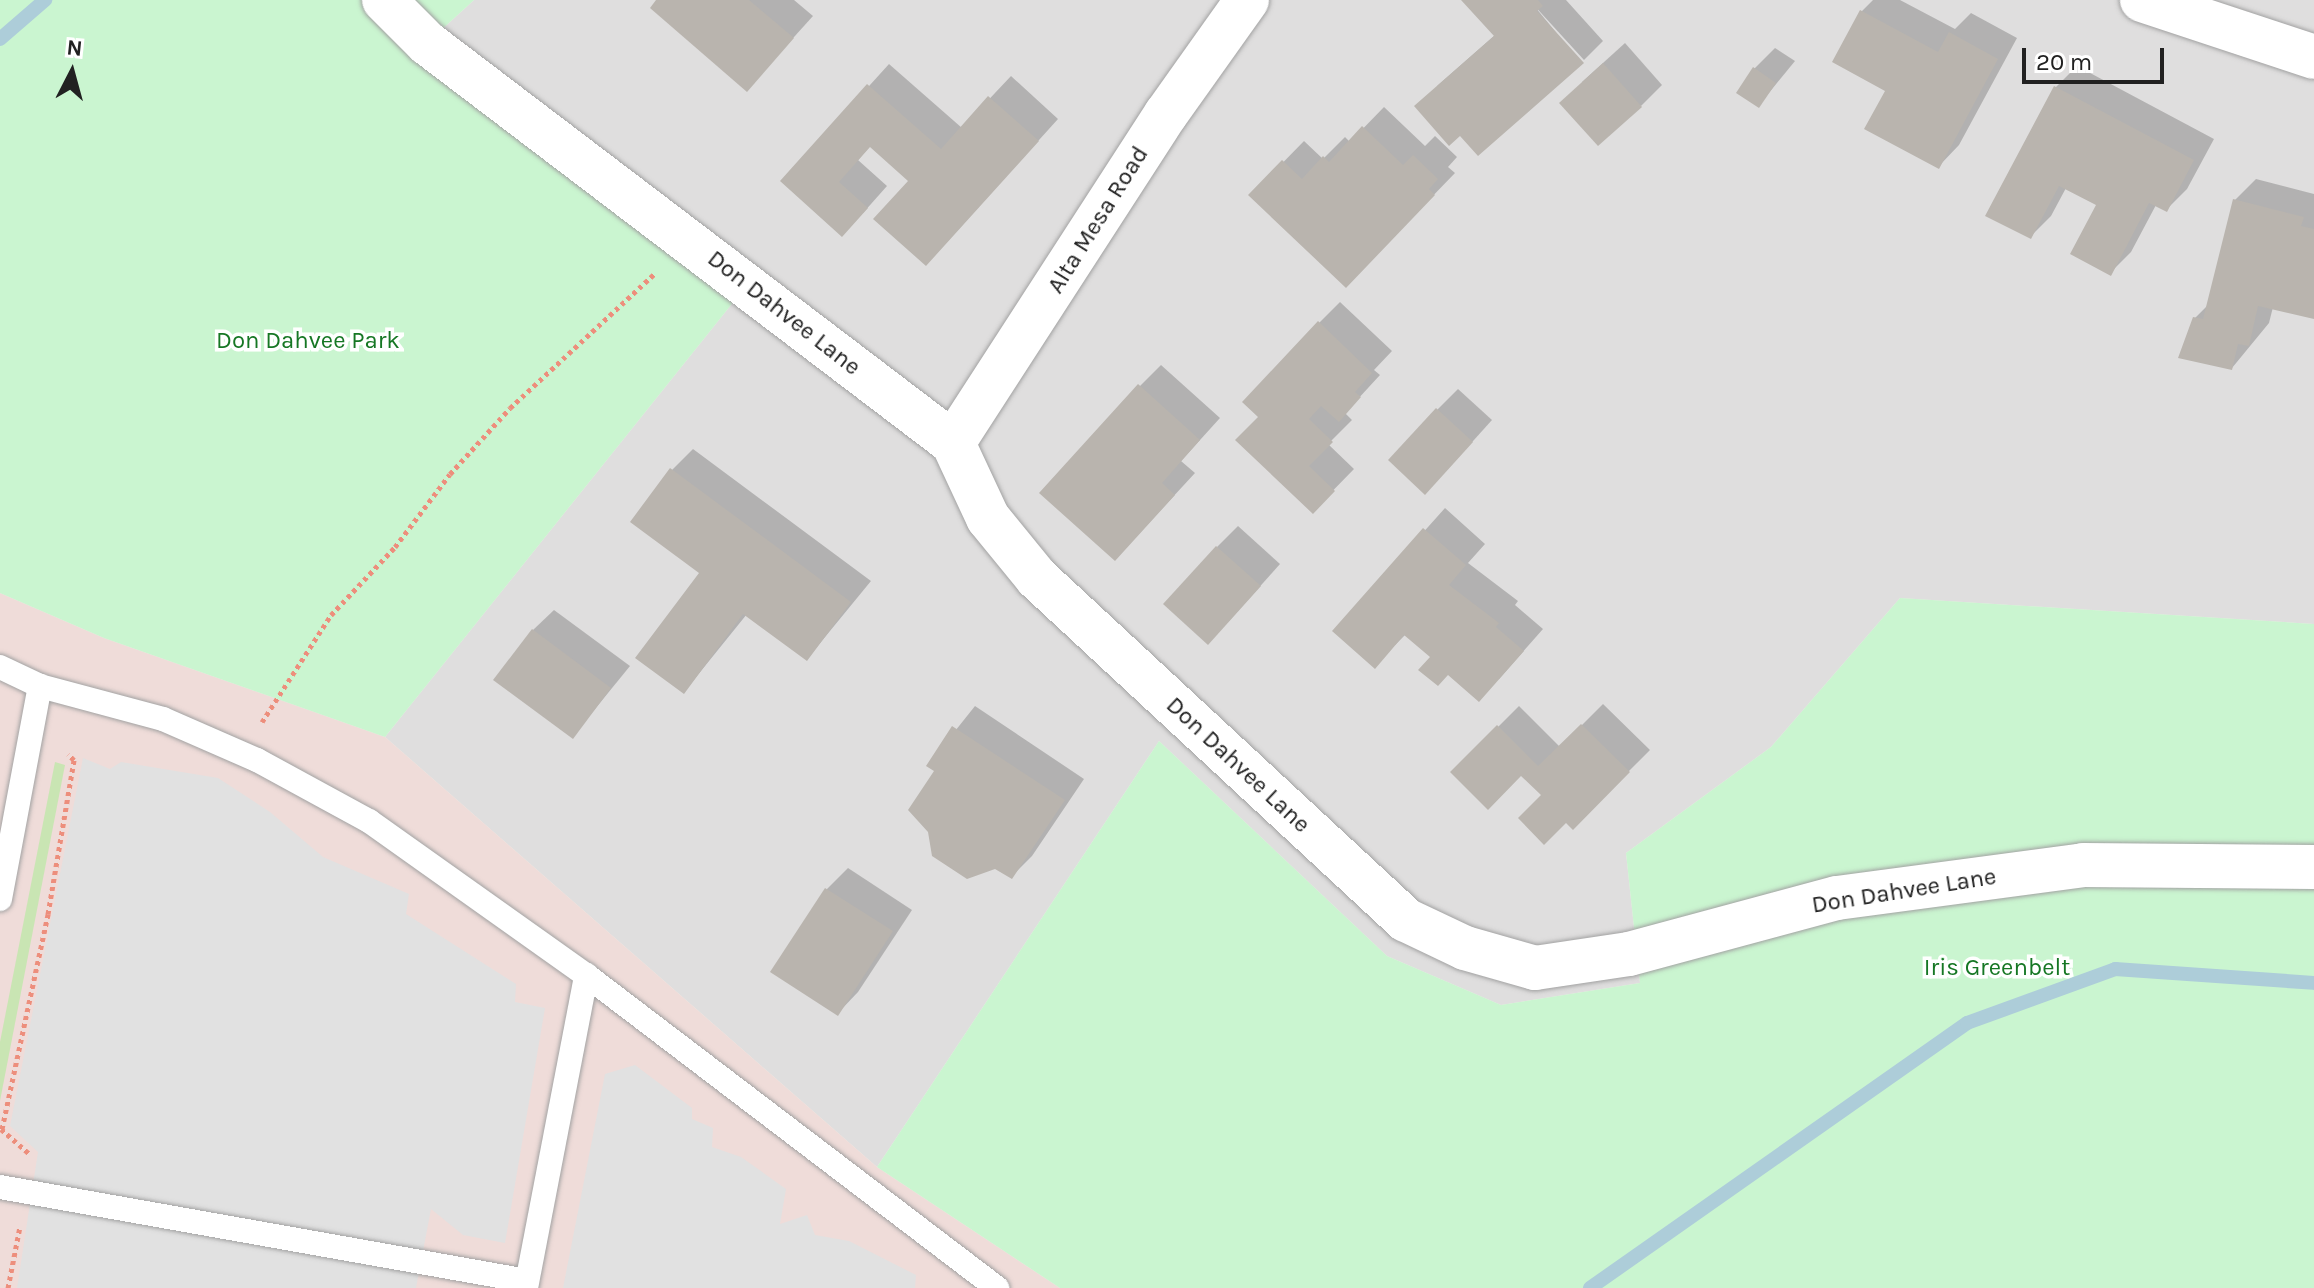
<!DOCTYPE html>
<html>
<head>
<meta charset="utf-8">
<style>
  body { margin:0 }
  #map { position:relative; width:2314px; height:1288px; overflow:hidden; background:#f0eee8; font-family:Karla,sans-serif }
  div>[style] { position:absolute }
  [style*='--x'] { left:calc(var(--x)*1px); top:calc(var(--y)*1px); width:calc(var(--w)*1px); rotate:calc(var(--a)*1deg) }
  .residential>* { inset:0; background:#dfdede }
  .commercial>* { inset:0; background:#efdcd9 }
  .grass>* { inset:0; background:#c9e5b3 }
  .park>* { inset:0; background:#caf5d0 }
  .parking>* { inset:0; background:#e1e1e1 }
  .shadow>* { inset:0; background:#0003 }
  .stream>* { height:14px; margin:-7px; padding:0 7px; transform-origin:7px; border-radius:7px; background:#adcdd9 }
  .building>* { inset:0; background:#b9b4ae }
  .path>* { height:5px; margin-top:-2.5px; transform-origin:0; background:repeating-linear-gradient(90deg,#ed8e7c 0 4px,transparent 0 8px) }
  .roads { filter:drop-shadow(0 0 2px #a2a2a2) drop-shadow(0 0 2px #a2a2a2) }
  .service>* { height:24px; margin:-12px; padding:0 12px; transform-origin:12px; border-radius:12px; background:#fff }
  .minor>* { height:44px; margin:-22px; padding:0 22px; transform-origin:22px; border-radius:22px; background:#fff }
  span { translate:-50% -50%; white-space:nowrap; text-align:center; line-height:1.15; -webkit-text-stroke:7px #fff; paint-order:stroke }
  .street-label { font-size:24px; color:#212121 }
  .park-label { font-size:24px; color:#167724 }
  .north { position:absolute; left:32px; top:32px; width:80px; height:80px; -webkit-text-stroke:6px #fff; paint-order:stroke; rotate:6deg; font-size:22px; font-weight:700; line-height:32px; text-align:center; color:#212121 }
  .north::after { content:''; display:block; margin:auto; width:28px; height:36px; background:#212121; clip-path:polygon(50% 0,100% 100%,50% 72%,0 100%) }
  .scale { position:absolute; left:2022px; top:48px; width:142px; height:36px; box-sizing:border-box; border:4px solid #212121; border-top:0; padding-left:10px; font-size:24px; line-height:28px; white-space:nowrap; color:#212121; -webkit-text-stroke:6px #fff; paint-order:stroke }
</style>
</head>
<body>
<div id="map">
  <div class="residential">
    <div style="clip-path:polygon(474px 0,2314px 0,2314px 624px,1900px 598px,1771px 747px,1626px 853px,1640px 983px,1501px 1005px,1387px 956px,1159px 741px,877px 1167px,385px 737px,747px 285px,427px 43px)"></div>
  </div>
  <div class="commercial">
    <div style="clip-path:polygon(0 593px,104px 638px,385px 737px,877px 1167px,1060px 1288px,0 1288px)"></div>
  </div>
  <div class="grass">
    <div style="clip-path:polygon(55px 762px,65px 765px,0 1101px,0 1042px)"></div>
  </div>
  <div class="park">
    <div style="clip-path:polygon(0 0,474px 0,427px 43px,747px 285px,385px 737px,104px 638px,0 593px)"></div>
    <div style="clip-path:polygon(1900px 598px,2314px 624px,2314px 1288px,1060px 1288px,877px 1167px,1159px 741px,1387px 956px,1501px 1005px,1640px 983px,1626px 853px,1771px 747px)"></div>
  </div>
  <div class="parking">
    <div style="clip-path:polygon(83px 758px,110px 769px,121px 762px,218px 778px,270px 812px,323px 857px,409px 894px,406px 914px,516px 984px,515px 1002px,545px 1008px,505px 1243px,463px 1235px,431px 1209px,416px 1288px,17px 1288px,38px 1152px,10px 1126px)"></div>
    <div style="clip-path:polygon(635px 1065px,692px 1108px,692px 1119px,713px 1128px,712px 1147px,741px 1157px,786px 1189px,780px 1224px,807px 1215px,815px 1235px,849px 1241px,916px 1275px,915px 1288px,563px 1288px,605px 1074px)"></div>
  </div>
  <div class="shadow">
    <div style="clip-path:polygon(659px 0,794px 0,813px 16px,747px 89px)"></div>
    <div style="clip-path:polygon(1464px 0,1566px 0,1603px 41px,1584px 60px,1531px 2px,1581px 63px,1437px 86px,1495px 35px)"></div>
    <div style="clip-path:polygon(1873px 0,1900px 0,1955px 29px,1971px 13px,2017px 38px,1959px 145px,1939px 166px,1888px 90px,1861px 12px)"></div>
    <div style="clip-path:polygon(1625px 43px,1662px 85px,1641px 106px,1582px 82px)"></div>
    <div style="clip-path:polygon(1775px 48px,1795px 61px,1759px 105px,1754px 69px)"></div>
    <div style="clip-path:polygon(889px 64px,962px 128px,1011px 76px,1058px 119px,946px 243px,911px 181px,871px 145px,858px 160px,887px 186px,863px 213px,783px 181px)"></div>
    <div style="clip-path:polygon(2077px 66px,2214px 139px,2187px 189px,2166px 210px,2156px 205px,2131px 252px,2110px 273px,2098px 204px,2066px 188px,2051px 216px,2030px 237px,1988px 215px,2056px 87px)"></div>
    <div style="clip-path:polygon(1384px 107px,1425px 146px,1435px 136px,1457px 157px,1448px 167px,1455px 173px,1367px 264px,1251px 195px,1304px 141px,1323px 159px,1345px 137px,1350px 142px)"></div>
    <div style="clip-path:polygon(2256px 179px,2314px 194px,2314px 317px,2273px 307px,2269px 323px,2232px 368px,2194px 319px,2209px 304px,2235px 200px)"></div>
    <div style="clip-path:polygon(1340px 302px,1392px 351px,1374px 370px,1380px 375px,1345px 413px,1352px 420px,1328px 444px,1354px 469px,1313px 511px,1261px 417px,1319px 323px)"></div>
    <div style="clip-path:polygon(1161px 365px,1220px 418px,1181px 461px,1195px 473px,1135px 538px,1140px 386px)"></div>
    <div style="clip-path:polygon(1458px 389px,1492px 420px,1446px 471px,1437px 410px)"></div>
    <div style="clip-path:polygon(693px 449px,871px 581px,807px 659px,747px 614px,684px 692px,702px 572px,672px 470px)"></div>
    <div style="clip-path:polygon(1445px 508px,1485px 544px,1468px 563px,1518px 601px,1515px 605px,1543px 629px,1499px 679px,1432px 657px,1406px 634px,1395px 645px,1335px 631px)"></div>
    <div style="clip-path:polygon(1238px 526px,1280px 564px,1229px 621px,1217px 547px)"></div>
    <div style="clip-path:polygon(554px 610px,630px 666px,573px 736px,533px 630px)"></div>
    <div style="clip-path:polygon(1603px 704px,1650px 750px,1573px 827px,1521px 773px,1453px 772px,1519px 706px,1560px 747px)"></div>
    <div style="clip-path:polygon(975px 706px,1084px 779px,1032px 856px,1011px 877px,930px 831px,937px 771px,928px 765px)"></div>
    <div style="clip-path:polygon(848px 868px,912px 910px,858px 992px,838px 1013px,772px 972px,827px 889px)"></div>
  </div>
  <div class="stream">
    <div style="--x:0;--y:39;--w:60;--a:-40.9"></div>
    <div style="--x:1590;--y:1288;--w:461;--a:-35.1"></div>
    <div style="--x:1967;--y:1023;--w:158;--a:-20"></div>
    <div style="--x:2115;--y:969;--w:199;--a:4"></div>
  </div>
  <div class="building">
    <div style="clip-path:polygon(656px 0,749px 0,794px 38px,747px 92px,650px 8px)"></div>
    <div style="clip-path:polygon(1461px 0,1538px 0,1543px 6px,1537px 11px,1584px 63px,1478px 156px,1460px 136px,1449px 146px,1414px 106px,1494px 36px)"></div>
    <div style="clip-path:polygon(1860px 10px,1938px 52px,1949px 32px,1998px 59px,1939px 169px,1864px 129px,1885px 91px,1832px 62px)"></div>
    <div style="clip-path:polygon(1603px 63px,1642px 107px,1598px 146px,1559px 103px)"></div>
    <div style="clip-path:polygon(1753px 67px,1776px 83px,1759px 108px,1736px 93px)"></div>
    <div style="clip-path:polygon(867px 84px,941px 149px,988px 96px,1039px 141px,926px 266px,873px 219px,908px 181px,870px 147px,839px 182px,868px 208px,842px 237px,780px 181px)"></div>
    <div style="clip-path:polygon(2054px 86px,2194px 160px,2167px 212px,2149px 203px,2111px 276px,2070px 254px,2096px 205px,2059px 186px,2031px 239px,1985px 216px)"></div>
    <div style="clip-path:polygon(1362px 126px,1403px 165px,1413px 155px,1438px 179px,1429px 189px,1435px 195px,1346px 288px,1248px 195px,1282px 160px,1302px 179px,1323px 156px,1329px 162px)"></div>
    <div style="clip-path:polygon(2233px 199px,2304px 217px,2301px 226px,2314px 229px,2314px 319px,2258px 306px,2249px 346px,2238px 344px,2232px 370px,2178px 358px,2193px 317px,2203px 319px)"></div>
    <div style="clip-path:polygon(1318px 321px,1372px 373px,1355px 392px,1361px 397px,1339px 422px,1321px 406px,1309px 419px,1333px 442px,1309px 466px,1335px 491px,1313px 514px,1235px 440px,1258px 417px,1242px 402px)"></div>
    <div style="clip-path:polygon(1138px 384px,1200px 440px,1162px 483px,1175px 495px,1115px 561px,1039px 493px)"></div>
    <div style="clip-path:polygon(1436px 408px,1473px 442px,1425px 495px,1388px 460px)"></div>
    <div style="clip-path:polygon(670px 468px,851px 602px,807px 661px,743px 614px,684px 694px,635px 658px,699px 573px,630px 522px)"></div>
    <div style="clip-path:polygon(1423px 528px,1466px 565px,1449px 585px,1499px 623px,1496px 627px,1524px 651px,1479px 702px,1448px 675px,1438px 686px,1418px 670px,1430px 657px,1404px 635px,1375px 669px,1332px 631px)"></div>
    <div style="clip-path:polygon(1216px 546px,1261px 586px,1208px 645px,1163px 604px)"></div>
    <div style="clip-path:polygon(532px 629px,611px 688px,573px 739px,493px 680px)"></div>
    <div style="clip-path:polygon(1581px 724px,1630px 772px,1573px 830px,1566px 823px,1544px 845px,1518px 818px,1541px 795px,1521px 776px,1488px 810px,1450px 772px,1497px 725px,1538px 766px)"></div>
    <div style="clip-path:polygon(952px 726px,1065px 800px,1012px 879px,995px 869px,967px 879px,932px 856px,928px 832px,908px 810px,934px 771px,926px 766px)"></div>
    <div style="clip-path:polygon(825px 888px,893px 931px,838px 1016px,770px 972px)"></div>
  </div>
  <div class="path">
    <div style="--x:262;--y:722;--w:127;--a:-57.2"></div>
    <div style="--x:331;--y:615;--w:93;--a:-46.7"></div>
    <div style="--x:395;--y:547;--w:91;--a:-53"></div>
    <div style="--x:450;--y:474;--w:89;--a:-47.7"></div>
    <div style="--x:510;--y:408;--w:197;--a:-42.9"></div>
    <div style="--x:1;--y:1129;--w:37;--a:41"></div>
    <div style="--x:2;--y:1129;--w:220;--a:-77.9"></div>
    <div style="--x:48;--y:914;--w:156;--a:-80.4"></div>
    <div style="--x:74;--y:760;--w:8;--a:-135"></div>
    <div style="--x:8;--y:1288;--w:63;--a:-79"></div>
  </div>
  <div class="roads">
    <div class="service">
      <div style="--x:0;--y:667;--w:44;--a:25.4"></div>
      <div style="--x:40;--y:686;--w:127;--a:15"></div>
      <div style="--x:163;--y:719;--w:103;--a:23.6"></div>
      <div style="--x:257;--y:760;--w:128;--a:28.6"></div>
      <div style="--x:369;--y:821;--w:266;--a:35.4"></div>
      <div style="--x:586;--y:975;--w:517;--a:37.29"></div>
      <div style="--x:0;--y:899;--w:217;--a:-79.4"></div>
      <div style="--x:0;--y:1187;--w:535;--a:10.11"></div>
      <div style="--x:526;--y:1288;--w:319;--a:-79.1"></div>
    </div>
    <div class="minor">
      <div style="--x:384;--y:0;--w:61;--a:45"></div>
      <div style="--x:427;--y:43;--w:661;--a:37.25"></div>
      <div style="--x:953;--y:443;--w:83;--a:65"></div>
      <div style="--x:988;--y:518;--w:77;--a:50.8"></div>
      <div style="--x:1037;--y:578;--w:503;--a:42.83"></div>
      <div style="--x:1406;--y:920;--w:65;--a:25.4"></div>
      <div style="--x:1465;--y:948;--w:73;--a:15.9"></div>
      <div style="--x:1535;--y:968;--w:95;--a:-8.5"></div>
      <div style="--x:1629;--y:954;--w:215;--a:-15.1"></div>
      <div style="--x:1837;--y:898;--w:248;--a:-7.6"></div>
      <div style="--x:2083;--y:865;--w:231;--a:0.5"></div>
      <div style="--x:2142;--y:0;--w:181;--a:18.3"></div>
      <div style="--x:953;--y:443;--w:392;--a:-57.1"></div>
      <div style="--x:1166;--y:114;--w:140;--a:-54.6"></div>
    </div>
  </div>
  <div class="street-label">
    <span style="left:1098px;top:220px;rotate:-58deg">Alta Mesa Road</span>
    <span style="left:784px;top:313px;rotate:38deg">Don Dahvee Lane</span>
    <span style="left:1238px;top:765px;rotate:43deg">Don Dahvee Lane</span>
    <span style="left:1904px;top:891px;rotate:-9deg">Don Dahvee Lane</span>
  </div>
  <div class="park-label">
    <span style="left:308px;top:341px">Don Dahvee Park</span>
    <span style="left:1997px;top:968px">Iris Greenbelt</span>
  </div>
  <div class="north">N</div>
  <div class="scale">20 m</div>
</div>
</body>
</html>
